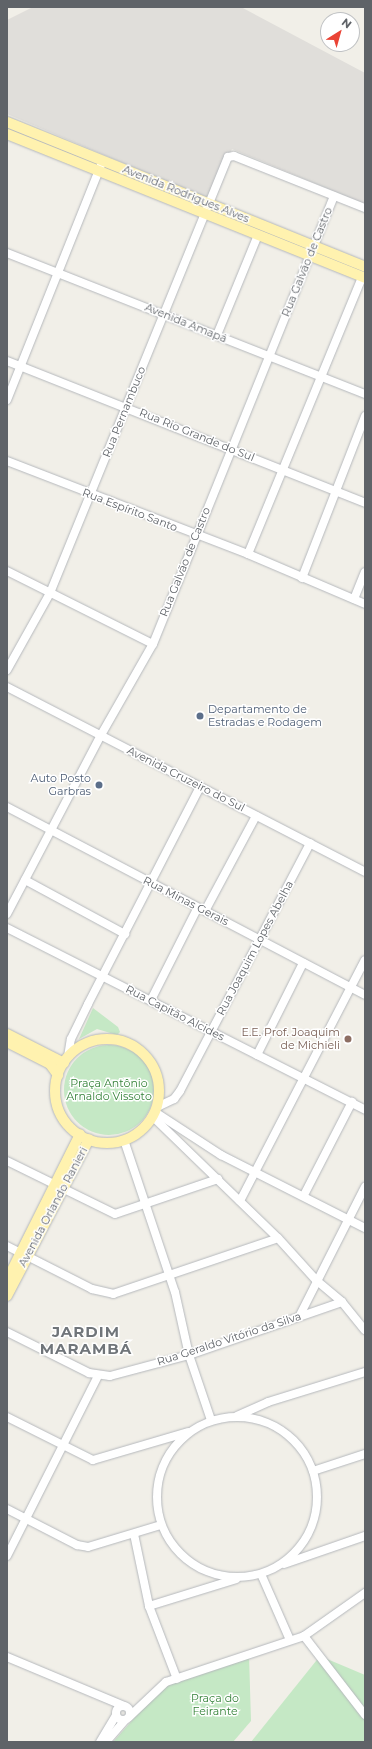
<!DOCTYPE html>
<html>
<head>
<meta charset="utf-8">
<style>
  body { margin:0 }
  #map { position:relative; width:372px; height:1749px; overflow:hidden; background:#f1efe8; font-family:Montserrat,sans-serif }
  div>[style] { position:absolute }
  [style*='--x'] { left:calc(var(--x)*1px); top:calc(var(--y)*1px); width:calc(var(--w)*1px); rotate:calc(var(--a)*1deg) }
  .industrial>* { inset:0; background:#e0deda }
  .green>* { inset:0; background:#c5e8c5 }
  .round { border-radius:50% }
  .roads { filter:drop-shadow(0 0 1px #b5b8bc) drop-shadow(0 0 1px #b5b8bc) }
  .minor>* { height:8px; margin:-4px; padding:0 4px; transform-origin:4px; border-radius:4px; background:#fff }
  .minor>.ring { margin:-4px; padding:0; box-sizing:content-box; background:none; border:8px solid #fff; border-radius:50% }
  .major>* { height:10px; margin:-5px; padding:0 5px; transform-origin:5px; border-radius:5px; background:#fff2af }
  .major>.ring { margin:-5px; padding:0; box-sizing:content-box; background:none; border:10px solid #fff2af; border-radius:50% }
  .dots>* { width:11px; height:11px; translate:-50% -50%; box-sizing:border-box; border:2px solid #fff; border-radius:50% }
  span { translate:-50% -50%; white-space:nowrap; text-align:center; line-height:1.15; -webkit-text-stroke:3px #fff; paint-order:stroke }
  .street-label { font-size:11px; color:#5f6368 }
  .service-label { font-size:11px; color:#4e5e75 }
  .left { translate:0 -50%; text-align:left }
  .right { translate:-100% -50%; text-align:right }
  .education-label { font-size:11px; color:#785e54 }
  .park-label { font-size:11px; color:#348238 }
  .district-label { font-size:15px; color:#70757a; font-weight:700; letter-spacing:1px }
  .frame { position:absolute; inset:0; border:8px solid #5f6368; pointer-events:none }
  .north { position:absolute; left:320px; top:12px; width:40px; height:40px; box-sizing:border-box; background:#fff; border:1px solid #bfc1c3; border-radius:50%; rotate:37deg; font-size:11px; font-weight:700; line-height:16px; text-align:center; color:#5f6368 }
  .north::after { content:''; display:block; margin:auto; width:14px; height:18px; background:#ea4335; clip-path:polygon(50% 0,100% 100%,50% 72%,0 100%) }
</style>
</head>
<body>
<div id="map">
  <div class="industrial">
    <div style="clip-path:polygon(33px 7px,241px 7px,365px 73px,365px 204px,232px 149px,211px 200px,7px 114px,7px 20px)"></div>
  </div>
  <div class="green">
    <div style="clip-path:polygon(93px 1008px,118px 1027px,120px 1032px,117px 1035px,97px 1029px,79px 1039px)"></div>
    <div class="round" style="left:64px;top:1045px;width:90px;height:90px"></div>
    <div style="clip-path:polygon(249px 1655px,251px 1721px,233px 1742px,113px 1742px,144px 1707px,167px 1686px)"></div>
    <div style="clip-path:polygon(320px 1656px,365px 1675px,365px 1742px,251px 1742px)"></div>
  </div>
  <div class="roads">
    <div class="minor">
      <div style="--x:7;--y:253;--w:385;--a:21.5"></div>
      <div style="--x:217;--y:335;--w:108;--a:-67.7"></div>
      <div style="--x:7;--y:361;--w:385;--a:21.6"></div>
      <div style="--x:7;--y:400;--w:258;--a:-68.2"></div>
      <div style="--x:7;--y:461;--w:258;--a:21.1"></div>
      <div style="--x:248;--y:554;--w:127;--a:23.1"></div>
      <div style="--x:248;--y:554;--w:300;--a:-67.6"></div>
      <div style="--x:7;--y:571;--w:163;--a:26.6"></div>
      <div style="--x:302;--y:578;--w:174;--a:-68.7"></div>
      <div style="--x:354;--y:599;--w:29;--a:-68"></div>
      <div style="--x:7;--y:670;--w:88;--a:-60.8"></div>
      <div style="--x:50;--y:593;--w:471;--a:-67.8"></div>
      <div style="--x:228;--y:157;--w:6;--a:-9"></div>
      <div style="--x:234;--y:156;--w:141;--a:21.7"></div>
      <div style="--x:7;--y:687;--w:403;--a:27.3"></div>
      <div style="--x:7;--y:807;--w:404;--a:27.7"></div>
      <div style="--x:25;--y:880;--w:114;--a:28.4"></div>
      <div style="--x:205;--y:911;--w:108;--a:-61.8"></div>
      <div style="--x:7;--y:914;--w:202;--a:-62.3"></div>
      <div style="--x:101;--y:735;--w:105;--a:-60.3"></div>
      <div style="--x:153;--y:644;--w:483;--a:-68"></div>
      <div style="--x:7;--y:928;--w:402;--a:26.9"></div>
      <div style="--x:151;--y:1000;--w:102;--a:-63.2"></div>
      <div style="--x:257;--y:1055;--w:103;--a:-63.4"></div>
      <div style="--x:68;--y:1057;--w:18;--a:-81"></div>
      <div style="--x:71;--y:1039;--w:39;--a:-64"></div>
      <div style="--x:88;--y:1004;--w:244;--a:-62.7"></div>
      <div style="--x:157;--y:1107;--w:19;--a:-25"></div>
      <div style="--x:174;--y:1099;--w:10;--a:-53"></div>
      <div style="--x:180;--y:1091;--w:280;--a:-62.3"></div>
      <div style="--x:155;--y:1112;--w:79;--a:33.1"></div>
      <div style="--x:221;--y:1155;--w:161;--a:26.9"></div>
      <div style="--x:152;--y:1116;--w:175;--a:44.1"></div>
      <div style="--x:278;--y:1238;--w:57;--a:47.9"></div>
      <div style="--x:316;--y:1280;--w:34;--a:40"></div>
      <div style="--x:342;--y:1302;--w:36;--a:51"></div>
      <div style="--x:124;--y:1140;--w:160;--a:71.5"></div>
      <div style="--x:175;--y:1292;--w:65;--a:77.5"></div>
      <div style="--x:189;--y:1355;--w:69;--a:71.3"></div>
      <div style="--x:7;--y:1161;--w:120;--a:26.1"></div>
      <div style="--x:115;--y:1214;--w:109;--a:-18.8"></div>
      <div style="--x:304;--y:1195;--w:105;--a:-62.7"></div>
      <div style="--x:240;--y:1201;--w:271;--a:-62.6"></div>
      <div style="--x:7;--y:1246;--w:16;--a:27"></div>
      <div style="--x:27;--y:1256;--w:73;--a:26.9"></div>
      <div style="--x:92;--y:1289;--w:22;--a:13"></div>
      <div style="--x:113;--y:1294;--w:174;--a:-18.7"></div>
      <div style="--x:300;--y:1315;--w:144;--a:-63.1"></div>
      <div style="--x:7;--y:1332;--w:92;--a:26.6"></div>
      <div style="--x:89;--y:1373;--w:21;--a:8"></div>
      <div style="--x:110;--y:1376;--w:82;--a:-14.9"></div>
      <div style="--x:189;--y:1355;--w:162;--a:-19.1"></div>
      <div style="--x:237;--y:1416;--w:34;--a:-24"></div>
      <div style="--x:268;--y:1402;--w:102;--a:-17.2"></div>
      <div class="ring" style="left:157px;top:1417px;width:152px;height:152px"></div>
      <div style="--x:7;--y:1417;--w:96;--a:26.6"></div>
      <div style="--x:93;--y:1460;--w:99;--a:-16.4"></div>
      <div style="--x:313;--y:1471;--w:55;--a:-18.1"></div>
      <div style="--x:7;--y:1509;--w:79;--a:27.2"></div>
      <div style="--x:77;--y:1545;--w:11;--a:10"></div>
      <div style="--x:88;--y:1547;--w:76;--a:-16.8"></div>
      <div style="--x:134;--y:1534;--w:74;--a:78.2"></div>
      <div style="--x:149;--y:1606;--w:78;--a:69"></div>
      <div style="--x:7;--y:1556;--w:202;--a:-63.2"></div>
      <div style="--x:284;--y:1564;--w:86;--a:-19.1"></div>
      <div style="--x:261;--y:1574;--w:72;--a:66.3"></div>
      <div style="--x:149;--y:1606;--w:91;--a:-17.2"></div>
      <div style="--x:304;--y:1636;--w:100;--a:52.3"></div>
      <div style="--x:7;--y:1657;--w:127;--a:22.7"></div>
      <div class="ring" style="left:116px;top:1706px;width:6px;height:6px"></div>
      <div style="--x:129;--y:1717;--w:51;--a:-43.4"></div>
      <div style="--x:166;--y:1682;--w:145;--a:-18.4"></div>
      <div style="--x:304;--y:1636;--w:75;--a:-35.2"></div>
      <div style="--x:100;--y:1742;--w:31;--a:-59"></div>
      <div style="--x:106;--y:1742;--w:29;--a:-49"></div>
    </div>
    <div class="major">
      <div style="--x:7;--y:122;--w:386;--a:22"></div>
      <div style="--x:7;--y:134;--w:386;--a:21.9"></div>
      <div style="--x:7;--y:1034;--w:64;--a:27"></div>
      <div class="ring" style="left:55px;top:1039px;width:94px;height:94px"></div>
      <div style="--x:7;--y:1042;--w:48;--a:27.1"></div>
      <div style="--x:50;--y:1064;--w:14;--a:54"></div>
      <div style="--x:7;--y:1280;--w:163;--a:-63.4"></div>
      <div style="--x:7;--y:1296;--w:177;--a:-62.4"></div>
    </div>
  </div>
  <div class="dots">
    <div style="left:200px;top:716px;background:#5c6f8a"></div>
    <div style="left:99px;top:785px;background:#5c6f8a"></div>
    <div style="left:348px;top:1039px;background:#8d6e63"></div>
  </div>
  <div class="street-label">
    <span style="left:186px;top:194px;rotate:22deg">Avenida Rodrigues Alves</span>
    <span style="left:307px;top:262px;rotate:-68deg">Rua Galvão de Castro</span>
    <span style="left:186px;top:323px;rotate:22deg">Avenida Amapá</span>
    <span style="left:124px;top:412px;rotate:-68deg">Rua Pernambuco</span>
    <span style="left:197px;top:435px;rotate:22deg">Rua Rio Grande do Sul</span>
    <span style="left:130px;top:510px;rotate:21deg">Rua Espírito Santo</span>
    <span style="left:185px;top:562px;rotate:-68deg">Rua Galvão de Castro</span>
    <span style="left:186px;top:779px;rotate:27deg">Avenida Cruzeiro do Sul</span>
    <span style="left:186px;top:901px;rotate:27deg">Rua Minas Gerais</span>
    <span style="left:255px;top:948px;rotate:-62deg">Rua Joaquim Lopes Abelha</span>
    <span style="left:175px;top:1013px;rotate:27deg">Rua Capitão Alcides</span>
    <span style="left:53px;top:1207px;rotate:-62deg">Avenida Orlando Ranieri</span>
    <span style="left:229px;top:1339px;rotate:-18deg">Rua Geraldo Vitório da Silva</span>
  </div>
  <div class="service-label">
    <span class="left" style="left:208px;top:716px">Departamento de<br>Estradas e Rodagem</span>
    <span class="right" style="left:91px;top:785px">Auto Posto<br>Garbras</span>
  </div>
  <div class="education-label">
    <span class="right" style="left:340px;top:1039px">E.E. Prof. Joaquim<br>de Michieli</span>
  </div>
  <div class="park-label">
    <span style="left:109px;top:1090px">Praça Antônio<br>Arnaldo Vissoto</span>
    <span style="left:215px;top:1705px">Praça do<br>Feirante</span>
  </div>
  <div class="district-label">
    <span style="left:86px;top:1340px">JARDIM<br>MARAMBÁ</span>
  </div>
  <div class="frame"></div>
  <div class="north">N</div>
</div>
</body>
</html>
